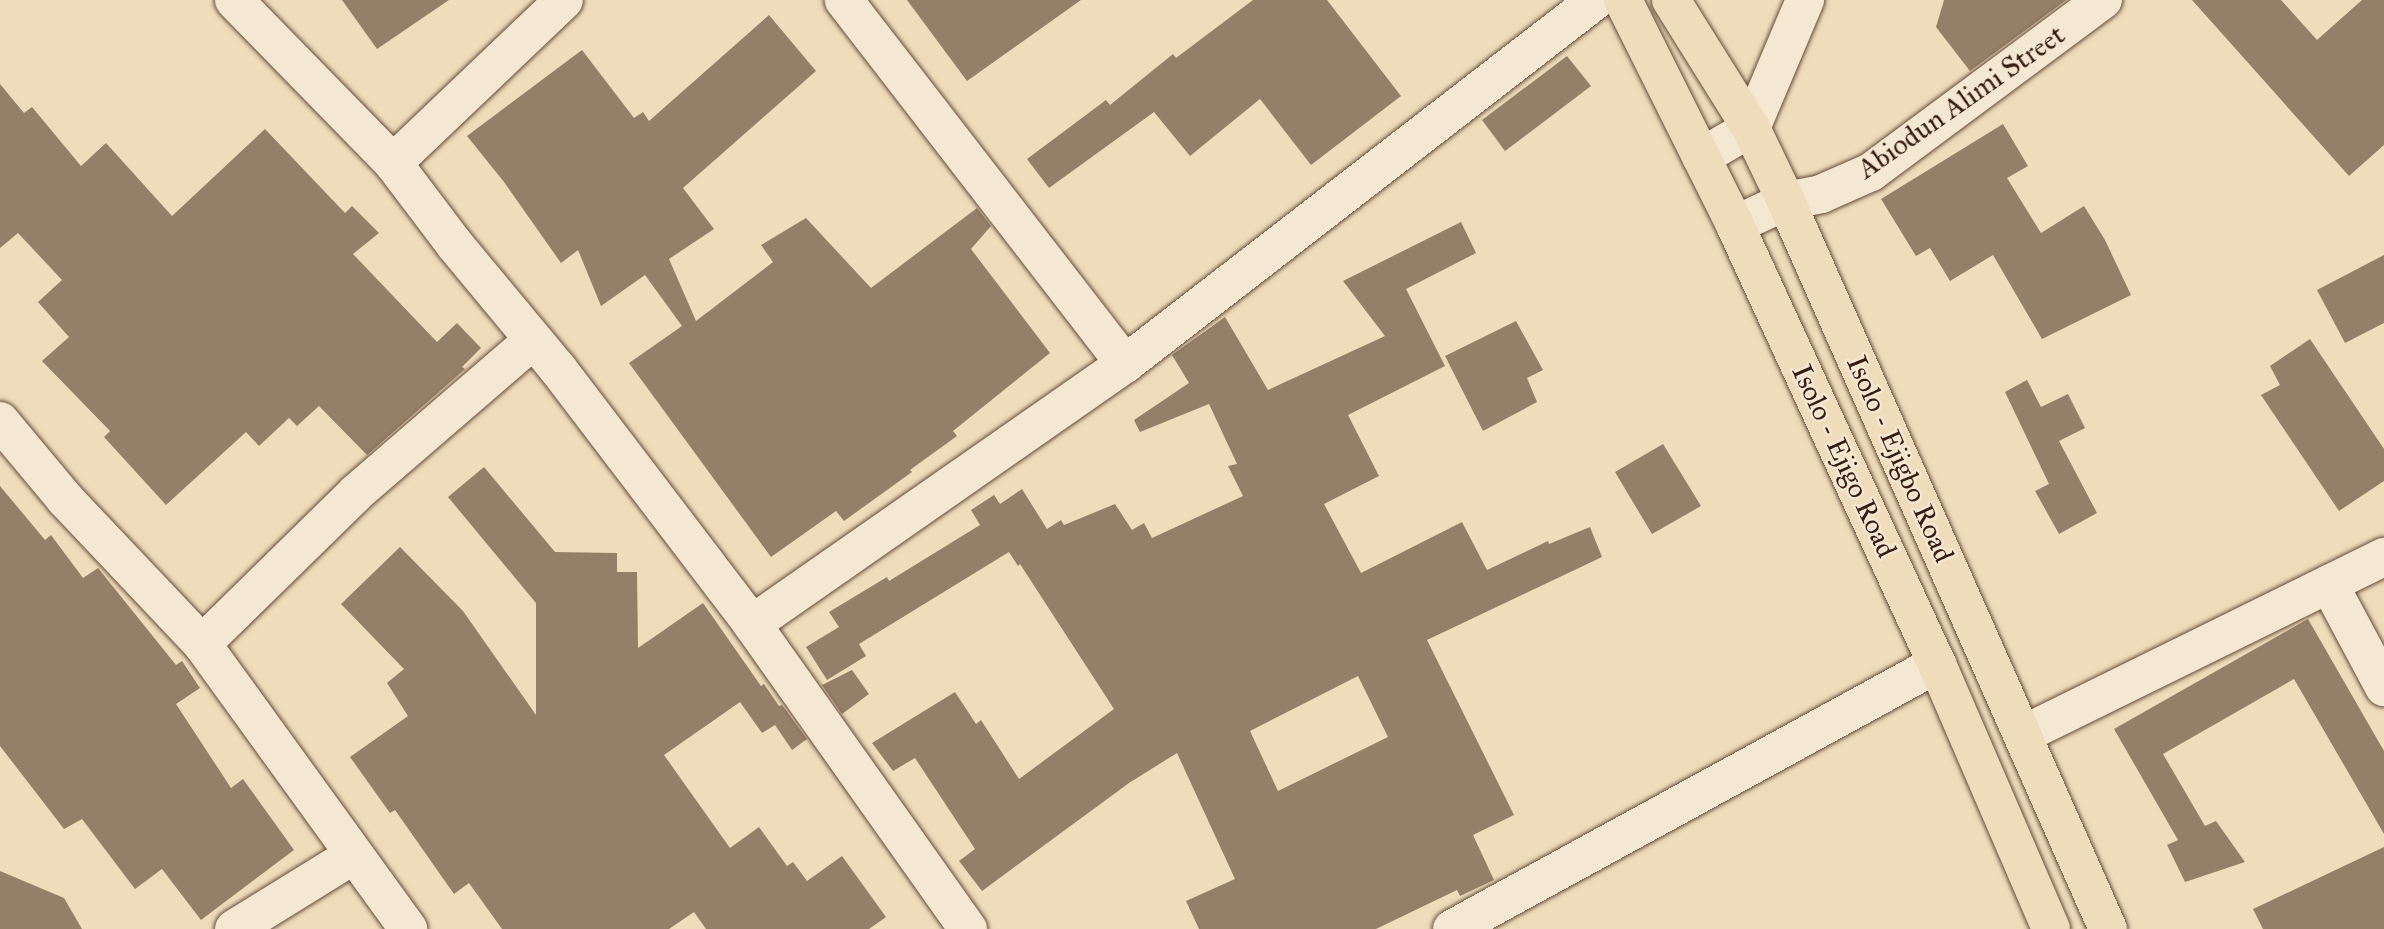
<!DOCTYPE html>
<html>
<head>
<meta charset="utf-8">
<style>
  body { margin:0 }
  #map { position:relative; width:2384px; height:929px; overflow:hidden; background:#efdcba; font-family:"IM FELL Great Primer",serif }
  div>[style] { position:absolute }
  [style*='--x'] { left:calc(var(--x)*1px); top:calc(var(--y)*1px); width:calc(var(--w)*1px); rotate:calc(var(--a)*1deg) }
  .building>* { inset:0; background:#967f69 }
  .roads { filter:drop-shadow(0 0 2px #644b3b) drop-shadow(0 0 2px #644b3b) }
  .minor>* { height:38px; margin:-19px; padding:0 19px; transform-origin:19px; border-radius:19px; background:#f5e8d2 }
  .major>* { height:38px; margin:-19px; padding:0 19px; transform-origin:19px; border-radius:19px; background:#efdcba }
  span { translate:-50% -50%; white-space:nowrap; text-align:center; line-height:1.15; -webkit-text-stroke:5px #f5e8d2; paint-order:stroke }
  .street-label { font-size:28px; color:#351b11 }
</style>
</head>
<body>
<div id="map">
  <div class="building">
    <div style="clip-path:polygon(342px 0,449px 0,377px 49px)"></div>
    <div style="clip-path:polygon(907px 0,1081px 0,967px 81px)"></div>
    <div style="clip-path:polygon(1253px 0,1327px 0,1401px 96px,1311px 165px,1260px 99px,1190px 156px,1154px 112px,1049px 188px,1027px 159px,1106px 100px,1110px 105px,1173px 54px,1176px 58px)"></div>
    <div style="clip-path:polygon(1944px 0,2066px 0,1970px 71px,1936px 27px)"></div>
    <div style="clip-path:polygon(2192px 0,2281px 0,2317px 40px,2362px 0,2384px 0,2384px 145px,2349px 176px)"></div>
    <div style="clip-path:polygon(769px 15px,816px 71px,683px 188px,714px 229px,669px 259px,696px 321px,773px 262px,761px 245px,806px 218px,871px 288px,977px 208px,991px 226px,971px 249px,1050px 353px,953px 431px,957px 436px,910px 470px,912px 472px,844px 521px,836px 511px,771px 557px,629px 363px,682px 326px,645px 275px,601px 306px,578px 250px,561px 263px,504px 182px,467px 136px,582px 50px,634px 118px,643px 112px,649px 121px)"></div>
    <div style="clip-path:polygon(1567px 56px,1591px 86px,1505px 151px,1482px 120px)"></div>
    <div style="clip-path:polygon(0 84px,24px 113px,32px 107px,81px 166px,106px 143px,172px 216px,265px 129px,345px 213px,352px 206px,379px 233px,353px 254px,437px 342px,457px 323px,481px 348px,462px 367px,465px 369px,457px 376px,367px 455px,319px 406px,297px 426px,289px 418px,259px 446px,246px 432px,166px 505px,104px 437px,110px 431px,42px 361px,69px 337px,38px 302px,62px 280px,18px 233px,0 248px)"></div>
    <div style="clip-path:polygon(2003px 124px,2028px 166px,2007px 178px,2041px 233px,2084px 206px,2105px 240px,2131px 295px,2042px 339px,1993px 255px,1950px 281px,1930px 248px,1916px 256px,1881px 199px)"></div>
    <div style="clip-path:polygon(evenodd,1461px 222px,1476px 253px,1406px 289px,1445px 366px,1348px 415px,1379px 476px,1324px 504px,1361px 573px,1462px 522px,1487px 570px,1548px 541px,1549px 544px,1590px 527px,1602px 557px,1427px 640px,1514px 815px,1473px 835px,1494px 880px,1460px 896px,1457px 890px,1376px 929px,1199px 929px,1186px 901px,1235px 879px,1177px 753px,1129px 783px,982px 891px,959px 861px,975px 849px,915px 758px,893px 771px,872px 743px,955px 692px,976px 724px,981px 720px,1019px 779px,1114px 709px,1020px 564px,1018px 566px,1009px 552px,859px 644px,866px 656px,827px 680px,806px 647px,839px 627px,829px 612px,887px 577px,889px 581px,980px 525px,971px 510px,994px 495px,1000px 504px,1022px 489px,1047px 529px,1061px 520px,1064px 525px,1115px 504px,1132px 530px,1144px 523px,1152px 538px,1243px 496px,1228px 466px,1237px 464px,1209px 404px,1140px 432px,1134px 420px,1189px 383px,1172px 355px,1225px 317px,1268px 390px,1385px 336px,1343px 281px,1461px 222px,1358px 676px,1388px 737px,1278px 791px,1250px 731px,1358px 676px)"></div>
    <div style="clip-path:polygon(2384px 255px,2384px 323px,2345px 343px,2317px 290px)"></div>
    <div style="clip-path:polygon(1516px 321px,1543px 370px,1527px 378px,1537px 402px,1483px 431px,1445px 356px)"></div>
    <div style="clip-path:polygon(2310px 339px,2384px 449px,2384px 481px,2339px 511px,2261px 395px,2280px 385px,2270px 366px)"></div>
    <div style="clip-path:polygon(2027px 380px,2041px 407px,2068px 394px,2085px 428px,2059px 441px,2097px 513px,2059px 534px,2035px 491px,2049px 484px,2005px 392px)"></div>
    <div style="clip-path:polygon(1663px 444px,1701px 506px,1652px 534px,1615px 472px)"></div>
    <div style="clip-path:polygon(484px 467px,555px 552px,617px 553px,617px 572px,637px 572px,638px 648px,703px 603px,761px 686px,764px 684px,779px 706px,782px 705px,807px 739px,792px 750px,775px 725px,762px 733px,740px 702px,664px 755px,730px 848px,759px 827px,787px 866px,793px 862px,807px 881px,842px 856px,886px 917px,869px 929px,706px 929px,694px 912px,669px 929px,502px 929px,469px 883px,454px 894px,395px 810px,390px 813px,350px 757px,408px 716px,387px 683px,404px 669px,341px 604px,400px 547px,463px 611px,536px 715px,536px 603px,448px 497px)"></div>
    <div style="clip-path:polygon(0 486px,45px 540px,51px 535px,83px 578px,98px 568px,176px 665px,182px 661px,200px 688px,176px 704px,231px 788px,243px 779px,294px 850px,201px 920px,162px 869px,135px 889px,82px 819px,64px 829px,0 746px)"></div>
    <div style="clip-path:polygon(2308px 619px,2384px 751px,2384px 834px,2294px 679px,2163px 754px,2205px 826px,2216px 821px,2245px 862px,2185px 882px,2167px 845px,2178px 840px,2114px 729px)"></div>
    <div style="clip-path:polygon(852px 670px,869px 694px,842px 714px,822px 685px)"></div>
    <div style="clip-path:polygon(2384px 847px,2384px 929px,2263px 929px,2253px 909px)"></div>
    <div style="clip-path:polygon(0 871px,64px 898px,82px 929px,0 929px)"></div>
  </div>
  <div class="roads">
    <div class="minor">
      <div style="--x:234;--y:0;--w:228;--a:45.7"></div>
      <div style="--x:393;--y:163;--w:103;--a:52.9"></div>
      <div style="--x:455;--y:245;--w:161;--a:50.3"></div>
      <div style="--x:558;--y:369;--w:320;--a:52.7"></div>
      <div style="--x:752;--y:624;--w:374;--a:54.7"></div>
      <div style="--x:1701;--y:157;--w:58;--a:-30.1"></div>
      <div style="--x:1751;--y:128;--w:139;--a:-67.1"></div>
      <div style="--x:393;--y:163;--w:236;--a:-43.6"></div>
      <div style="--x:1735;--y:225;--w:56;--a:-25.2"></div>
      <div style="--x:1786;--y:201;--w:36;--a:-11"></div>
      <div style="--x:1821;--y:194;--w:55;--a:-23.7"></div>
      <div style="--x:1871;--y:172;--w:289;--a:-36.6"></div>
      <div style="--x:1125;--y:364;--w:595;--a:-37.7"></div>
      <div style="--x:0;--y:421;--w:102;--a:50.2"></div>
      <div style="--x:65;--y:499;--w:199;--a:46.6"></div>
      <div style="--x:202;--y:644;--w:352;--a:54.1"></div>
      <div style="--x:2329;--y:584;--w:117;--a:61.9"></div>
      <div style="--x:752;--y:624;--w:455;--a:-34.9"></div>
      <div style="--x:1125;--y:364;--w:460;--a:-127.7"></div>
      <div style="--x:202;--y:644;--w:216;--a:-44.4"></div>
      <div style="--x:356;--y:493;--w:234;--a:-40.8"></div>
      <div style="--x:2024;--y:734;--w:401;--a:-26.2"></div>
      <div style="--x:234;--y:929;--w:139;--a:-31.7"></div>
      <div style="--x:1452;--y:929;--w:553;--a:-28.65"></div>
    </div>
    <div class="major">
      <div style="--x:1623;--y:0;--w:251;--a:63.5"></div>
      <div style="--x:1735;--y:225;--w:483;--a:65.3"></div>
      <div style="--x:1937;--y:664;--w:288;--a:66.7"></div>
      <div style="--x:1671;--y:0;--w:151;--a:58"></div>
      <div style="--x:1751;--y:128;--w:81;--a:64.4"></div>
      <div style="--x:1786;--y:201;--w:796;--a:66.14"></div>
    </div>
  </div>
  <div class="street-label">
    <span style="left:1961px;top:102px;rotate:-35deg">Abiodun Alimi Street</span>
    <span style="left:1900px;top:459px;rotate:66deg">Isolo - Ejigbo Road</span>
    <span style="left:1844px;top:461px;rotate:65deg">Isolo - Ejigo Road</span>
  </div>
</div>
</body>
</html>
